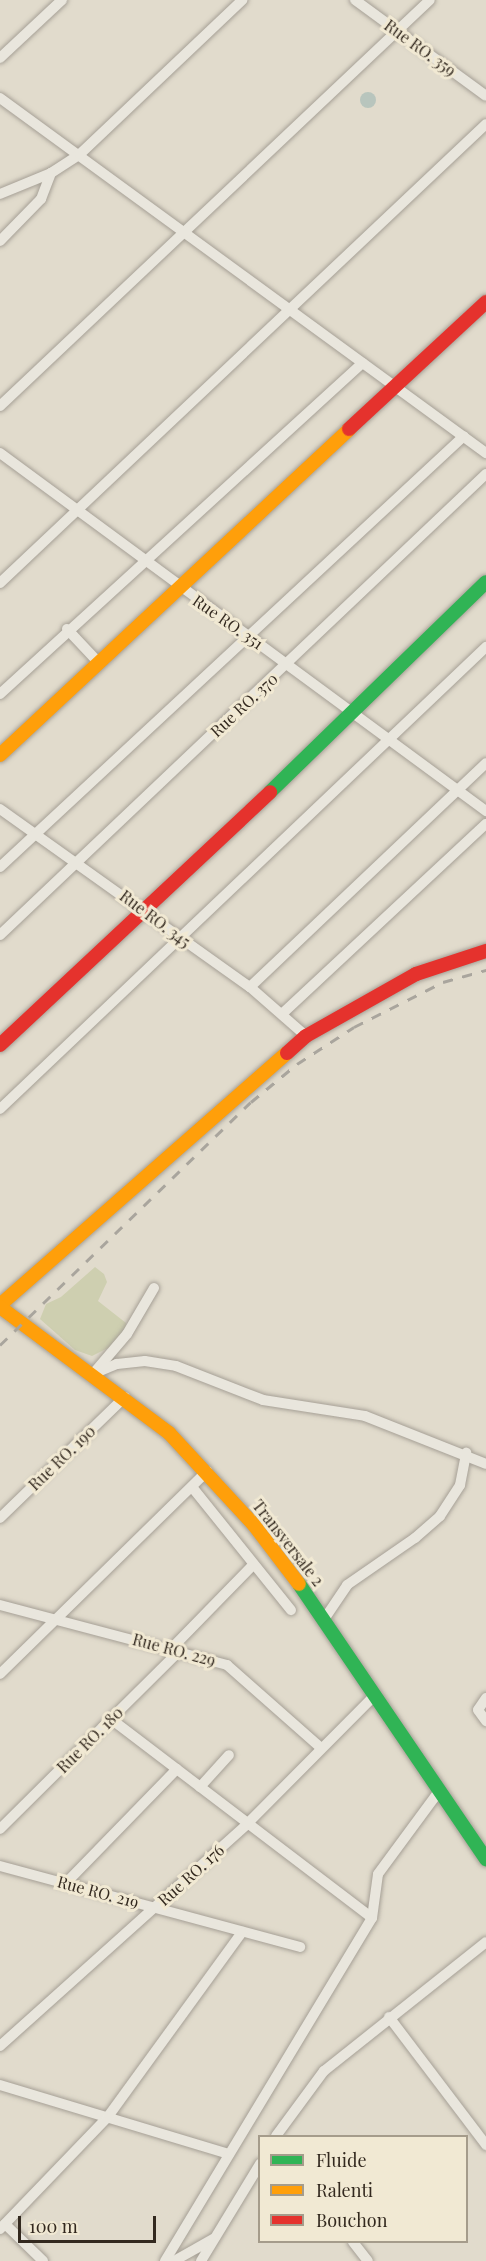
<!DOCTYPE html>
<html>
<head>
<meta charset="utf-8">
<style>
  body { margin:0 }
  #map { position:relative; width:486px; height:2261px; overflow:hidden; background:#e1dbcc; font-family:"Playfair Display",serif }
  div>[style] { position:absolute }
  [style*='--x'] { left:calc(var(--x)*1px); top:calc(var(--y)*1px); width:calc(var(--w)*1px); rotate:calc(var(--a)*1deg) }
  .green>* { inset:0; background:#cecfb0 }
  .water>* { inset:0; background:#b8c5bd }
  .round { border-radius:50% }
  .roads { filter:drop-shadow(0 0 2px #a6a096) drop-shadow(0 0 2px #a6a096) }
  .street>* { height:10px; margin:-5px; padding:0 5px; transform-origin:5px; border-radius:5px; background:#e9e6dd }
  .fast>* { height:14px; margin:-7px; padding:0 7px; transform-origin:7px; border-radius:7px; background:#30b455 }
  .slow>* { height:14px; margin:-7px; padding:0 7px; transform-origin:7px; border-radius:7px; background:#ff9f0a }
  .jam>* { height:14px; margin:-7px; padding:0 7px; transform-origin:7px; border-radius:7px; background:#e5322d }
  .rail>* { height:3px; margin-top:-1.5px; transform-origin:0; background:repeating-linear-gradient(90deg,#a9a59d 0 10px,transparent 0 20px) }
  span { translate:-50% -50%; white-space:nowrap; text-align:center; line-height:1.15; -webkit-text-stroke:6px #f1e9d3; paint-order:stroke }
  .street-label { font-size:16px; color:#33291f }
  .legend { position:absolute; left:258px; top:2135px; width:210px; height:108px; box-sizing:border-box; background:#f1e9d3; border:2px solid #a59c8b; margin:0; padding:8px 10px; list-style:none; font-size:18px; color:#33291f }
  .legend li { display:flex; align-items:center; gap:12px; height:30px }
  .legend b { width:30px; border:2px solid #a59c8b }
  .scale { position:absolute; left:18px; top:2216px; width:138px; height:27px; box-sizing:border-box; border:3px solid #33291f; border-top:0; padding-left:8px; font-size:18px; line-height:21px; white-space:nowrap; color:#33291f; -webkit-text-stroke:4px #f1e9d3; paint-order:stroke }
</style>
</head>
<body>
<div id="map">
  <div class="green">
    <div style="clip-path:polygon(95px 1267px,104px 1274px,107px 1282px,98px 1301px,126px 1323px,125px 1332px,110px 1347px,92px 1356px,75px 1350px,40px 1319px,46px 1304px,61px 1297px)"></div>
  </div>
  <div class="water">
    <div class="round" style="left:360px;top:92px;width:16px;height:16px"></div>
  </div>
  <div class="roads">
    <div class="street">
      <div style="--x:355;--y:0;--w:162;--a:36.2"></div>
      <div style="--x:0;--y:58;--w:85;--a:-43.1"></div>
      <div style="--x:0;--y:98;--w:602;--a:36.15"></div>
      <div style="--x:0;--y:194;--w:55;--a:-22.4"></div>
      <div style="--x:51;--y:173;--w:35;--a:-33"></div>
      <div style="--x:80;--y:154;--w:224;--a:-43.5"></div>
      <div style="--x:0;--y:241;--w:59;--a:-45.7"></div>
      <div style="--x:41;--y:199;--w:28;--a:-69"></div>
      <div style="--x:0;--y:406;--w:591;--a:-43.36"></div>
      <div style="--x:0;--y:453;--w:604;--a:36.38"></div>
      <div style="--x:0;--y:583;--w:668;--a:-43.36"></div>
      <div style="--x:67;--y:629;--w:47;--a:46.7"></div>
      <div style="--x:0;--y:694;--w:491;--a:-42.4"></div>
      <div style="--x:0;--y:809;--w:307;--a:35.5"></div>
      <div style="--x:250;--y:987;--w:74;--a:41.2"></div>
      <div style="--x:0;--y:867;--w:633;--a:-42.89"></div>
      <div style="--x:0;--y:935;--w:670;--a:-43.49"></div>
      <div style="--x:250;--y:987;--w:325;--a:-43.5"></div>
      <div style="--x:283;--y:1013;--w:277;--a:-43"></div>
      <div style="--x:0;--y:1109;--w:671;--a:-43.55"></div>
      <div style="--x:154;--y:1288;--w:53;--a:120.4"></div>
      <div style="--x:127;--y:1334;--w:52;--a:130.4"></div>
      <div style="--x:93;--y:1374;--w:26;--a:-23"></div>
      <div style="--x:117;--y:1364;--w:28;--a:-6"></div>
      <div style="--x:145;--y:1361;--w:31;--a:9"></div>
      <div style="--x:176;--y:1366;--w:93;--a:21.3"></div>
      <div style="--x:263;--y:1400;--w:103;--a:8.9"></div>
      <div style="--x:365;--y:1416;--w:130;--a:21.6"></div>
      <div style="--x:192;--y:1487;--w:158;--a:51.2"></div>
      <div style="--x:0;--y:1518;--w:174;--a:-44.1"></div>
      <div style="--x:0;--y:1605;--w:235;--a:14.8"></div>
      <div style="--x:227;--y:1665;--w:125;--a:41.4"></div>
      <div style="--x:325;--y:1618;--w:40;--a:-56"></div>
      <div style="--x:347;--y:1585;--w:83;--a:-34.7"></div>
      <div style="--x:415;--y:1538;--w:33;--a:-41"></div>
      <div style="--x:440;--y:1516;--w:37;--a:-57"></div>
      <div style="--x:460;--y:1485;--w:33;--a:-79"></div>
      <div style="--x:171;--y:1649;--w:117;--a:-45.7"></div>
      <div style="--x:0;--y:1674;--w:290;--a:-44.4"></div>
      <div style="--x:486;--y:1698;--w:14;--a:124"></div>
      <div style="--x:478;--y:1710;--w:14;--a:54"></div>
      <div style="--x:111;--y:1719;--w:328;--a:37.3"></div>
      <div style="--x:200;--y:1787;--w:43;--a:-47.8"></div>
      <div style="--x:0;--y:1829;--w:252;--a:-44.8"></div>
      <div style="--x:0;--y:1866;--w:311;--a:15.1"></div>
      <div style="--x:66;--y:1883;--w:159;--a:-45.8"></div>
      <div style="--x:389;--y:2017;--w:161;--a:52.8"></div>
      <div style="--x:0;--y:2046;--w:332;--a:-41.9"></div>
      <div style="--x:247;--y:1824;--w:180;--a:-45.2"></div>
      <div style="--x:0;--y:2085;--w:239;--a:16.8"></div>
      <div style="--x:276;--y:2136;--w:81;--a:-53.6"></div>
      <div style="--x:324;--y:2071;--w:207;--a:-38.5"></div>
      <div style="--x:5;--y:2224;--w:53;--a:44.2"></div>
      <div style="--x:0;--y:2229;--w:154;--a:-46.1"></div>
      <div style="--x:107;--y:2118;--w:230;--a:-54"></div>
      <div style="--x:353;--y:2242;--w:24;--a:52"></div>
      <div style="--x:165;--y:2261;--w:401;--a:-58.9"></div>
      <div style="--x:372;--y:1918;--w:44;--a:-82.2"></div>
      <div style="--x:378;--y:1874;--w:104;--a:-53.6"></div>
      <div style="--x:174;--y:2261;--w:45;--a:-29.4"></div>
      <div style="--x:201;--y:2261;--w:114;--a:-58.7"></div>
    </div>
    <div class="fast">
      <div style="--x:270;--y:792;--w:301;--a:-44.2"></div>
      <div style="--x:299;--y:1584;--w:333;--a:55.8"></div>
    </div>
    <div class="slow">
      <div style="--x:0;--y:755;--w:478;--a:-43"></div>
      <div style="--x:0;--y:1305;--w:382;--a:-41.3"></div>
      <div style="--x:0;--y:1307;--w:211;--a:36.7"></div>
      <div style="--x:169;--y:1433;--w:125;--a:47.3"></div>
      <div style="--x:254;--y:1525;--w:74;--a:52.7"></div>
    </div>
    <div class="jam">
      <div style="--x:349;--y:429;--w:187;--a:-42.8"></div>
      <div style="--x:0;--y:1045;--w:370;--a:-43.1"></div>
      <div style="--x:287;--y:1053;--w:25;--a:-42"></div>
      <div style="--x:306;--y:1036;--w:126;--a:-29.4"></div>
      <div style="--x:416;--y:974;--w:74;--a:-18.2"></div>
    </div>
  </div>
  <div class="rail">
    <div style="--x:0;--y:1345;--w:349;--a:-44.1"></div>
    <div style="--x:251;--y:1102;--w:60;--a:-39.6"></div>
    <div style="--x:297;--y:1064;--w:68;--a:-33"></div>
    <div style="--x:354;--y:1027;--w:100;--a:-26.8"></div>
    <div style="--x:443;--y:982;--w:45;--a:-15.6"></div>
  </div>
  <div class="street-label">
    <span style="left:420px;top:48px;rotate:36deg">Rue RO. 359</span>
    <span style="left:228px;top:622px;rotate:35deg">Rue RO. 351</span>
    <span style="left:244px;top:705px;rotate:-43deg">Rue RO. 370</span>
    <span style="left:155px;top:919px;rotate:37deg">Rue RO. 345</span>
    <span style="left:62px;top:1458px;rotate:-44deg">Rue RO. 190</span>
    <span style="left:288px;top:1543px;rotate:52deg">Transversale 2</span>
    <span style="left:174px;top:1650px;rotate:15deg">Rue RO. 229</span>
    <span style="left:90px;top:1740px;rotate:-45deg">Rue RO. 180</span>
    <span style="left:191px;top:1875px;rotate:-42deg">Rue RO. 176</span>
    <span style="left:98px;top:1892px;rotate:15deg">Rue RO. 219</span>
  </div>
  <ul class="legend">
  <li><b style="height:8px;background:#30b455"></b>Fluide</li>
  <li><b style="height:8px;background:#ff9f0a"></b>Ralenti</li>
  <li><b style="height:8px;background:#e5322d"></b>Bouchon</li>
  </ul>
  <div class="scale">100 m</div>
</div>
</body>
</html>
